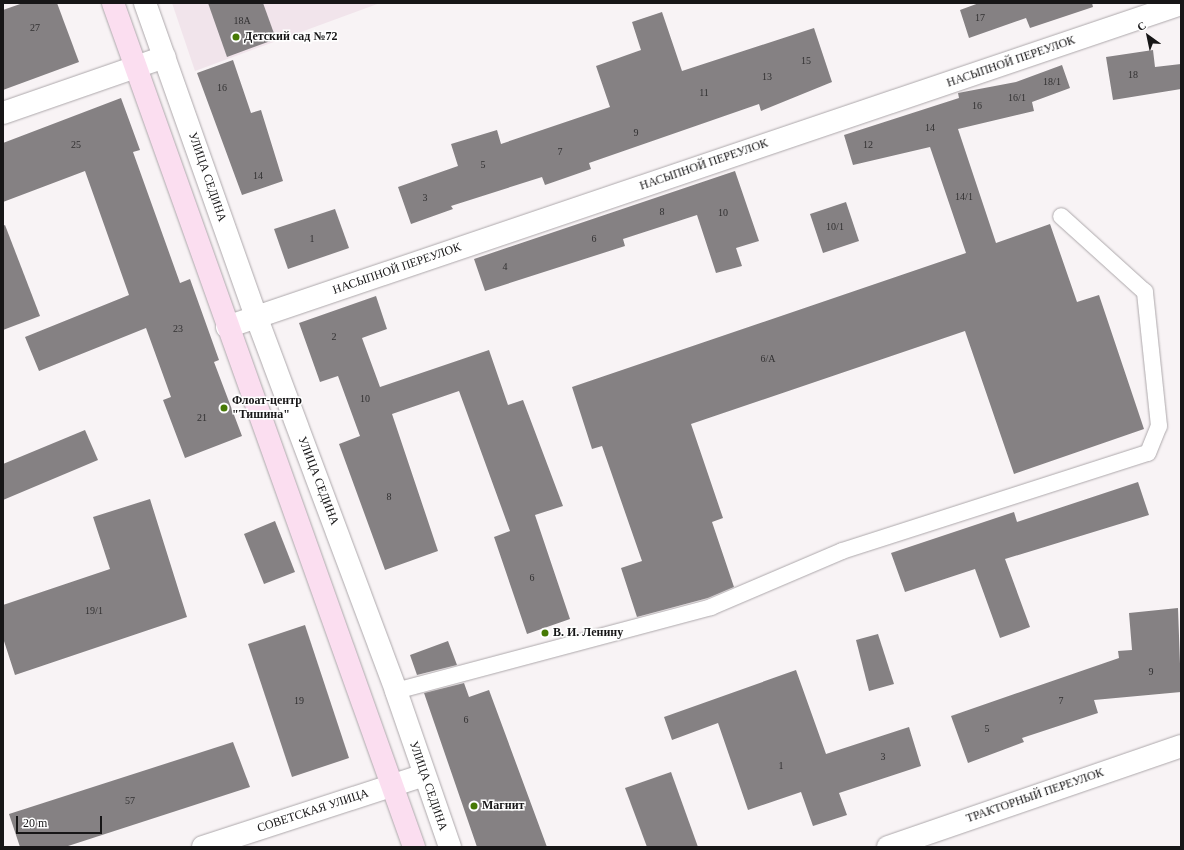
<!DOCTYPE html>
<html>
<head>
<meta charset="utf-8">
<style>
  body { margin:0 }
  #map { position:relative; width:1184px; height:850px; overflow:hidden; background:#f8f3f5; font-family:"Times New Roman",serif }
  div>[style] { position:absolute }
  [style*='--x'] { left:calc(var(--x)*1px); top:calc(var(--y)*1px); width:calc(var(--w)*1px); rotate:calc(var(--a)*1deg) }
  .built>* { inset:0; background:#f1e4eb }
  .building>* { inset:0; background:#858183 }
  .roads { filter:drop-shadow(0 0 1px #ada8ab) drop-shadow(0 0 1px #ada8ab) }
  .service>* { height:16px; margin:-8px; padding:0 8px; transform-origin:8px; border-radius:8px; background:#fff }
  .minor>* { height:22px; margin:-11px; padding:0 11px; transform-origin:11px; border-radius:11px; background:#fff }
  .tertiary>* { height:22px; margin:-11px; padding:0 11px; transform-origin:11px; border-radius:11px; background:#fff }
  .secondary>* { height:22px; margin:-11px; padding:0 11px; transform-origin:11px; border-radius:11px; background:#fbdef0 }
  .dots>* { width:11px; height:11px; translate:-50% -50%; box-sizing:border-box; border:2px solid #fff; border-radius:50% }
  span { translate:-50% -50%; white-space:nowrap; text-align:center; line-height:1.15; -webkit-text-stroke:3px #fff; paint-order:stroke }
  .number-label { font-size:10px; color:#323132 }
  .number-label span { -webkit-text-stroke-width:0 }
  .poi-label { font-size:12px; color:#171617; font-weight:700 }
  .left { translate:0 -50%; text-align:left }
  .street-label { font-size:12px; color:#171617 }
  .frame { position:absolute; inset:0; border:4px solid #171617; pointer-events:none }
  .north { position:absolute; left:1128px; top:16px; width:40px; height:40px; -webkit-text-stroke:3px #fff; paint-order:stroke; rotate:327deg; font-size:11px; font-weight:700; line-height:16px; text-align:center; color:#171617 }
  .north::after { content:''; display:block; margin:auto; width:14px; height:18px; background:#171617; clip-path:polygon(50% 0,100% 100%,50% 72%,0 100%) }
  .scale { position:absolute; left:16px; top:816px; width:86px; height:18px; box-sizing:border-box; border:2px solid #171617; border-top:0; padding-left:5px; font-size:12px; line-height:14px; white-space:nowrap; color:#171617; -webkit-text-stroke:3px #fff; paint-order:stroke }
</style>
</head>
<body>
<div id="map">
  <div class="built">
    <div style="clip-path:polygon(172px 3px,380px 3px,195px 71px)"></div>
  </div>
  <div class="building">
    <div style="clip-path:polygon(23px 3px,57px 3px,79px 62px,3px 90px,3px 10px)"></div>
    <div style="clip-path:polygon(208px 3px,263px 3px,276px 39px,227px 57px)"></div>
    <div style="clip-path:polygon(979px 3px,1092px 3px,1093px 7px,1030px 28px,1026px 18px,969px 38px,960px 10px)"></div>
    <div style="clip-path:polygon(662px 12px,682px 71px,814px 28px,832px 82px,761px 111px,759px 104px,589px 163px,591px 169px,545px 185px,542px 177px,451px 206px,453px 209px,411px 224px,398px 187px,458px 166px,451px 144px,497px 130px,501px 144px,610px 107px,596px 66px,641px 50px,632px 22px)"></div>
    <div style="clip-path:polygon(1153px 50px,1155px 67px,1181px 64px,1181px 89px,1113px 100px,1106px 57px)"></div>
    <div style="clip-path:polygon(233px 60px,251px 113px,261px 110px,283px 181px,242px 195px,197px 73px)"></div>
    <div style="clip-path:polygon(1062px 65px,1070px 88px,1032px 102px,1034px 111px,958px 129px,996px 243px,1050px 224px,1077px 302px,1099px 295px,1144px 429px,1014px 474px,965px 331px,691px 424px,723px 518px,712px 522px,734px 587px,708px 598px,637px 617px,621px 568px,642px 561px,602px 446px,592px 449px,572px 387px,966px 253px,930px 147px,853px 165px,844px 135px,959px 98px,958px 93px,1016px 82px)"></div>
    <div style="clip-path:polygon(121px 98px,140px 150px,133px 152px,180px 283px,190px 279px,219px 360px,214px 362px,242px 436px,185px 458px,163px 400px,171px 397px,146px 328px,39px 371px,25px 337px,129px 295px,85px 171px,3px 202px,3px 143px)"></div>
    <div style="clip-path:polygon(735px 171px,759px 241px,736px 248px,742px 266px,716px 273px,697px 215px,623px 239px,625px 246px,485px 291px,474px 259px)"></div>
    <div style="clip-path:polygon(846px 202px,859px 241px,823px 253px,810px 214px)"></div>
    <div style="clip-path:polygon(335px 209px,349px 248px,288px 269px,274px 229px)"></div>
    <div style="clip-path:polygon(5px 225px,40px 316px,3px 330px,3px 226px)"></div>
    <div style="clip-path:polygon(376px 296px,387px 329px,362px 338px,380px 387px,489px 350px,508px 405px,523px 400px,563px 506px,535px 515px,570px 619px,527px 634px,494px 537px,510px 531px,459px 391px,392px 414px,438px 551px,385px 570px,339px 444px,360px 436px,338px 376px,320px 382px,299px 323px)"></div>
    <div style="clip-path:polygon(85px 430px,98px 460px,3px 500px,3px 464px)"></div>
    <div style="clip-path:polygon(1138px 482px,1149px 515px,1005px 559px,1030px 627px,1000px 638px,975px 569px,905px 592px,891px 553px,1014px 512px,1017px 522px)"></div>
    <div style="clip-path:polygon(150px 499px,187px 617px,15px 675px,3px 638px,3px 605px,110px 569px,93px 517px)"></div>
    <div style="clip-path:polygon(275px 521px,295px 572px,264px 584px,244px 534px)"></div>
    <div style="clip-path:polygon(1178px 608px,1181px 692px,1094px 700px,1098px 713px,1022px 738px,1024px 742px,968px 763px,951px 716px,1119px 658px,1118px 651px,1132px 650px,1129px 613px)"></div>
    <div style="clip-path:polygon(305px 625px,349px 758px,292px 777px,248px 644px)"></div>
    <div style="clip-path:polygon(878px 634px,894px 684px,869px 691px,856px 640px)"></div>
    <div style="clip-path:polygon(448px 641px,457px 665px,417px 675px,410px 655px)"></div>
    <div style="clip-path:polygon(796px 670px,826px 754px,909px 727px,921px 766px,839px 793px,847px 815px,813px 826px,801px 792px,748px 810px,718px 723px,672px 740px,664px 717px)"></div>
    <div style="clip-path:polygon(464px 683px,469px 697px,489px 690px,547px 847px,477px 847px,424px 693px)"></div>
    <div style="clip-path:polygon(233px 742px,250px 787px,65px 847px,20px 847px,9px 814px)"></div>
    <div style="clip-path:polygon(671px 772px,698px 847px,647px 847px,625px 788px)"></div>
  </div>
  <div class="roads">
    <div class="service">
      <div style="--x:396;--y:691;--w:326;--a:-14.9"></div>
      <div style="--x:711;--y:607;--w:142;--a:-23.1"></div>
      <div style="--x:842;--y:551;--w:321;--a:-17.8"></div>
      <div style="--x:1148;--y:453;--w:29;--a:-68"></div>
      <div style="--x:1159;--y:426;--w:135;--a:-96"></div>
      <div style="--x:1145;--y:292;--w:113;--a:-137.9"></div>
    </div>
    <div class="minor">
      <div style="--x:227;--y:327;--w:1007;--a:-18.7"></div>
    </div>
    <div class="tertiary">
      <div style="--x:145;--y:3;--w:332;--a:70.5"></div>
      <div style="--x:256;--y:316;--w:400;--a:69.5"></div>
      <div style="--x:396;--y:691;--w:165;--a:70.9"></div>
      <div style="--x:3;--y:113;--w:171;--a:-19.1"></div>
      <div style="--x:203;--y:847;--w:232;--a:-18"></div>
      <div style="--x:888;--y:847;--w:310;--a:-19"></div>
    </div>
    <div class="secondary">
      <div style="--x:113;--y:3;--w:896;--a:70.37"></div>
    </div>
  </div>
  <div class="dots">
    <div style="left:236px;top:37px;background:#477a05"></div>
    <div style="left:224px;top:408px;background:#477a05"></div>
    <div style="left:545px;top:633px;background:#477a05"></div>
    <div style="left:474px;top:806px;background:#477a05"></div>
  </div>
  <div class="number-label">
    <span style="left:980px;top:18px">17</span>
    <span style="left:242px;top:21px">18А</span>
    <span style="left:35px;top:28px">27</span>
    <span style="left:806px;top:61px">15</span>
    <span style="left:1133px;top:75px">18</span>
    <span style="left:767px;top:77px">13</span>
    <span style="left:1052px;top:82px">18/1</span>
    <span style="left:222px;top:88px">16</span>
    <span style="left:704px;top:93px">11</span>
    <span style="left:1017px;top:98px">16/1</span>
    <span style="left:977px;top:106px">16</span>
    <span style="left:930px;top:128px">14</span>
    <span style="left:636px;top:133px">9</span>
    <span style="left:76px;top:145px">25</span>
    <span style="left:868px;top:145px">12</span>
    <span style="left:560px;top:152px">7</span>
    <span style="left:483px;top:165px">5</span>
    <span style="left:258px;top:176px">14</span>
    <span style="left:964px;top:197px">14/1</span>
    <span style="left:425px;top:198px">3</span>
    <span style="left:662px;top:212px">8</span>
    <span style="left:723px;top:213px">10</span>
    <span style="left:835px;top:227px">10/1</span>
    <span style="left:312px;top:239px">1</span>
    <span style="left:594px;top:239px">6</span>
    <span style="left:505px;top:267px">4</span>
    <span style="left:178px;top:329px">23</span>
    <span style="left:334px;top:337px">2</span>
    <span style="left:768px;top:359px">6/А</span>
    <span style="left:365px;top:399px">10</span>
    <span style="left:202px;top:418px">21</span>
    <span style="left:389px;top:497px">8</span>
    <span style="left:532px;top:578px">6</span>
    <span style="left:94px;top:611px">19/1</span>
    <span style="left:1151px;top:672px">9</span>
    <span style="left:299px;top:701px">19</span>
    <span style="left:1061px;top:701px">7</span>
    <span style="left:466px;top:720px">6</span>
    <span style="left:987px;top:729px">5</span>
    <span style="left:883px;top:757px">3</span>
    <span style="left:781px;top:766px">1</span>
    <span style="left:130px;top:801px">57</span>
  </div>
  <div class="poi-label">
    <span class="left" style="left:244px;top:37px">Детский сад №72</span>
    <span class="left" style="left:232px;top:408px">Флоат-центр<br>"Тишина"</span>
    <span class="left" style="left:553px;top:633px">В. И. Ленину</span>
    <span class="left" style="left:482px;top:806px">Магнит</span>
  </div>
  <div class="street-label">
    <span style="left:1011px;top:62px;rotate:-19deg">НАСЫПНОЙ ПЕРЕУЛОК</span>
    <span style="left:704px;top:165px;rotate:-19deg">НАСЫПНОЙ ПЕРЕУЛОК</span>
    <span style="left:207px;top:177px;rotate:71deg">УЛИЦА СЕДИНА</span>
    <span style="left:397px;top:269px;rotate:-19deg">НАСЫПНОЙ ПЕРЕУЛОК</span>
    <span style="left:318px;top:481px;rotate:69deg">УЛИЦА СЕДИНА</span>
    <span style="left:428px;top:786px;rotate:71deg">УЛИЦА СЕДИНА</span>
    <span style="left:1035px;top:796px;rotate:-19deg">ТРАКТОРНЫЙ ПЕРЕУЛОК</span>
    <span style="left:313px;top:811px;rotate:-18deg">СОВЕТСКАЯ УЛИЦА</span>
  </div>
  <div class="frame"></div>
  <div class="north">С</div>
  <div class="scale">20 m</div>
</div>
</body>
</html>
